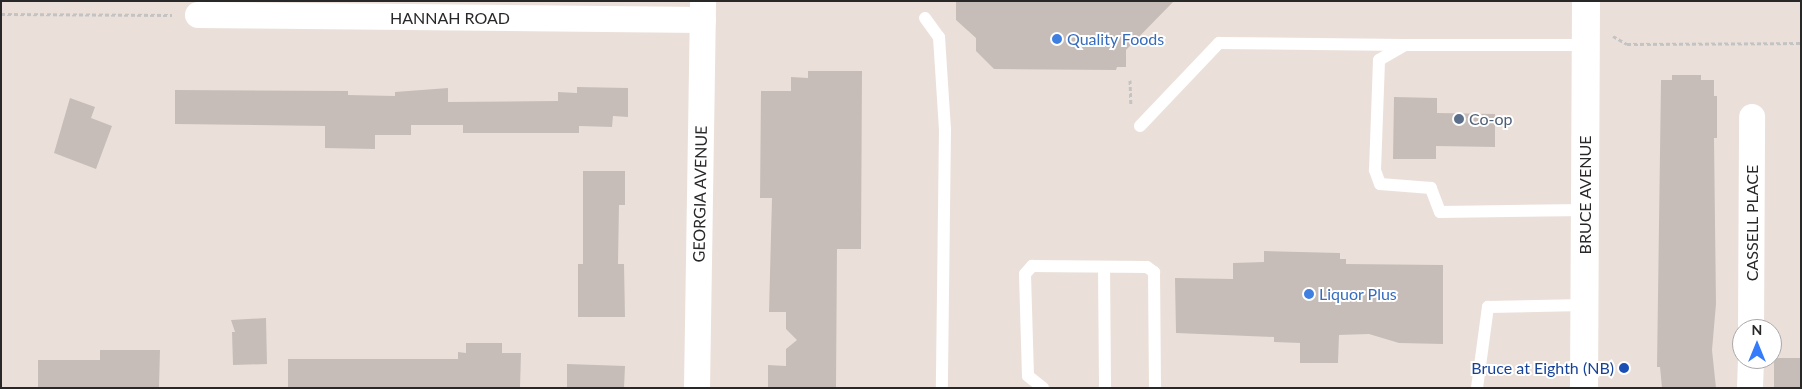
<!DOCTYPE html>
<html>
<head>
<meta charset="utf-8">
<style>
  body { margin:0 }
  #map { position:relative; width:1802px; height:389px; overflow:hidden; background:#ebe0d9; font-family:Lato,sans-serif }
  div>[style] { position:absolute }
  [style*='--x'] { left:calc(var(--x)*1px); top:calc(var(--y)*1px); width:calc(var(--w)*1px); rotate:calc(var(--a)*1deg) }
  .building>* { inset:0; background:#c6bdb9 }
  .path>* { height:3px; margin-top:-1.5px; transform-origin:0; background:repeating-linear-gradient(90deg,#c3c3c3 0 4px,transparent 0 6.5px) }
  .lane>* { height:12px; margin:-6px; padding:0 6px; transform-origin:6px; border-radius:6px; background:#fff }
  .street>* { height:26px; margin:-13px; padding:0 13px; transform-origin:13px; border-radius:13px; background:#fff }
  .secondary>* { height:28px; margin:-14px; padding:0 14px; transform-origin:14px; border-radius:14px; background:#fff }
  .dots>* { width:14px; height:14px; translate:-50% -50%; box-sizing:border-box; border:2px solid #fff; border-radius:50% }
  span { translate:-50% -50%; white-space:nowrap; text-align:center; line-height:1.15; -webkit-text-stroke:4px #fff; paint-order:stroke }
  .street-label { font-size:16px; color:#282828 }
  .shop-label { font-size:16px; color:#366cbe }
  .left { translate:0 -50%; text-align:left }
  .service-label { font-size:16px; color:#4e5e75 }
  .transit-label { font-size:16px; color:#164399 }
  .right { translate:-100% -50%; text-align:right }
  .frame { position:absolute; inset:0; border:2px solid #282828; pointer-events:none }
  .north { position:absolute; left:1732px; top:319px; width:50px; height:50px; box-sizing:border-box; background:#fff; border:1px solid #a9a9a9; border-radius:50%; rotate:0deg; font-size:14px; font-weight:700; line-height:20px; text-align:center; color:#282828 }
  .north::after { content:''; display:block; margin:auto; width:18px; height:22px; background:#367cfa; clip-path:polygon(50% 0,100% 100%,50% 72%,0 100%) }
</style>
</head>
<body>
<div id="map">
  <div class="building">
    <div style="clip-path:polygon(956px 1px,1174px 1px,1126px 50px,1126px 67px,1117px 67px,1116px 70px,994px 69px,976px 51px,976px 38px,956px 20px)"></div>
    <div style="clip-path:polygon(808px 71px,862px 71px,861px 249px,837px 249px,836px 388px,768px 388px,768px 365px,786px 366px,786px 349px,797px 340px,786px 329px,786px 312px,769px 312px,772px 198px,760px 198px,761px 91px,791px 91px,791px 77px,808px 78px)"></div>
    <div style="clip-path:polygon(1672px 75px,1701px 75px,1701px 80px,1714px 80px,1714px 96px,1717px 96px,1717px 138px,1714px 138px,1716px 304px,1712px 350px,1716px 388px,1662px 388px,1660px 367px,1657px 367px,1661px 80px,1672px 80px)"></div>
    <div style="clip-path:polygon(577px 87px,628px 88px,628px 117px,613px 116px,612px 127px,579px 126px,579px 133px,463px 133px,463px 125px,411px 125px,411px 135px,375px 135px,375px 149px,325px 148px,325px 126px,175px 124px,175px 90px,348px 91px,348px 95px,395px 96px,395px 92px,448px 88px,448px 102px,558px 101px,558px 92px,577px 93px)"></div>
    <div style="clip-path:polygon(1394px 97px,1437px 98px,1437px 113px,1495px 114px,1495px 147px,1436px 146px,1436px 159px,1393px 159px)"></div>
    <div style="clip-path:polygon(70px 98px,95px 107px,91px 118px,112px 126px,96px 169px,54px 153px)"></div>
    <div style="clip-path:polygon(583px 171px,625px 171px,625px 205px,619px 205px,618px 264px,624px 264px,625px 317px,578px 317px,578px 264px,583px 264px)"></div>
    <div style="clip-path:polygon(1264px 251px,1340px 253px,1340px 259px,1346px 259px,1346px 264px,1443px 265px,1443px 344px,1399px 343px,1369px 334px,1339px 335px,1338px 363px,1300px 363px,1300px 343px,1274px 342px,1274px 337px,1176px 333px,1175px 278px,1233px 279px,1233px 263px,1264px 262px)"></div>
    <div style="clip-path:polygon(266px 318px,267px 364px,233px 365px,232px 332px,235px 332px,231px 320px)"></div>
    <div style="clip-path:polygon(466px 343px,502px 343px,502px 353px,521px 353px,520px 388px,288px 388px,288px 359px,458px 359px,458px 352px,466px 353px)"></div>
    <div style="clip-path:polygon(100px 350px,160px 350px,159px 388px,38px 388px,38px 360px,100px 360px)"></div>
    <div style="clip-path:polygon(1774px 358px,1801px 358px,1801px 388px,1774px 388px)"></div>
    <div style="clip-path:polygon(567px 364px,625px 366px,624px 388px,567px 388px)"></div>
  </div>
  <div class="path">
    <div style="--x:1;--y:14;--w:171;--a:0.3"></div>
    <div style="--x:1613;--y:36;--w:16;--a:30"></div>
    <div style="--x:1627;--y:44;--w:174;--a:-0.3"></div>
    <div style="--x:1130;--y:80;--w:25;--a:88"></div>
  </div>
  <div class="lane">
    <div style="--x:925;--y:18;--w:24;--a:54"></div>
    <div style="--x:939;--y:37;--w:92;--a:86.3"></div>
    <div style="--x:945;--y:129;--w:259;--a:90.7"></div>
    <div style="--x:1140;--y:126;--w:115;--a:-46.4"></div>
    <div style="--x:1219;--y:43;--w:185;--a:0.6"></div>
    <div style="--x:1585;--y:210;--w:145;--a:179.2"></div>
    <div style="--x:1440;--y:212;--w:26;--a:-111"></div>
    <div style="--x:1431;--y:188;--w:51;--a:-175.5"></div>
    <div style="--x:1380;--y:184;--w:15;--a:-110"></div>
    <div style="--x:1375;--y:170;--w:110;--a:-87.9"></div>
    <div style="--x:1379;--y:60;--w:30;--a:-30"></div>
    <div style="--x:1405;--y:45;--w:181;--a:0"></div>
    <div style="--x:1104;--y:267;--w:121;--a:89.5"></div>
    <div style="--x:1043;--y:388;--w:19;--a:-141"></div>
    <div style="--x:1028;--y:376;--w:102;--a:-91.7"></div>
    <div style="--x:1025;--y:274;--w:11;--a:-49"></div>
    <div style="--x:1032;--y:266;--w:115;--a:0.5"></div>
    <div style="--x:1147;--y:267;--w:9;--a:36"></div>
    <div style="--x:1154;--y:272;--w:116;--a:89.5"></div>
    <div style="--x:1477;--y:388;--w:82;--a:-82.3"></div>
    <div style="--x:1488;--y:307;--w:96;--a:-1.2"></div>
  </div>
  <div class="street">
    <div style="--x:198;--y:15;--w:505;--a:0.57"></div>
    <div style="--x:1751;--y:329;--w:212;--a:-89.7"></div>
    <div style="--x:697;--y:388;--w:384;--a:-89.1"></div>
    <div style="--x:1750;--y:388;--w:29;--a:-88"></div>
  </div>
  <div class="secondary">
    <div style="--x:1584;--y:388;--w:387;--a:-89.7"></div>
  </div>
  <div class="dots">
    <div style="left:1057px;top:39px;background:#3f7fe0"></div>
    <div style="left:1459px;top:119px;background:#5c6f8a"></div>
    <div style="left:1309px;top:294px;background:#3f7fe0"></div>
    <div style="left:1624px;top:368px;background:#1a4fb4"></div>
  </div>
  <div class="street-label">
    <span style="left:450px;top:18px">HANNAH ROAD</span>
    <span style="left:700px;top:194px;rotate:-89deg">GEORGIA AVENUE</span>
    <span style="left:1585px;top:195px;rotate:-90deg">BRUCE AVENUE</span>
    <span style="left:1752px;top:223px;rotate:-90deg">CASSELL PLACE</span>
  </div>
  <div class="shop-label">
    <span class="left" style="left:1067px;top:39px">Quality Foods</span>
    <span class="left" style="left:1319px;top:294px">Liquor Plus</span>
  </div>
  <div class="service-label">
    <span class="left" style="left:1469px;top:119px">Co-op</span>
  </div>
  <div class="transit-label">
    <span class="right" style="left:1614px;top:368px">Bruce at Eighth (NB)</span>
  </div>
  <div class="frame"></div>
  <div class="north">N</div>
</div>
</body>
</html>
